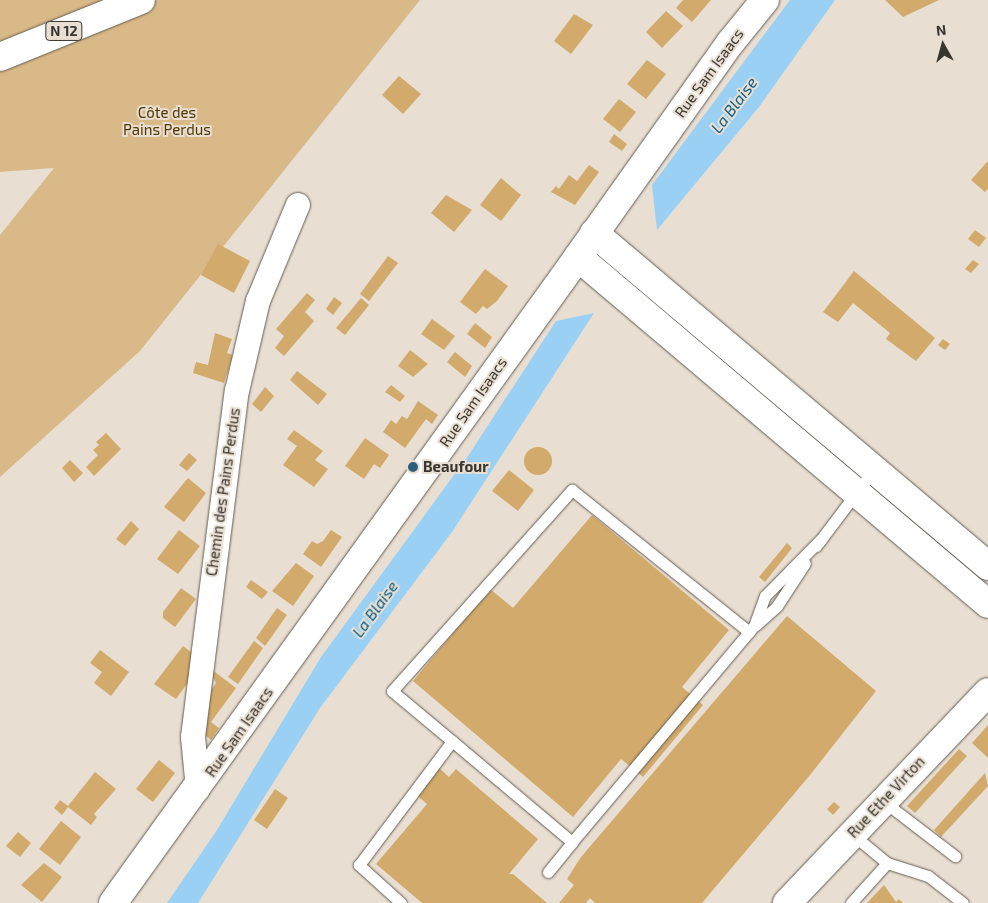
<!DOCTYPE html>
<html>
<head>
<meta charset="utf-8">
<style>
  body { margin:0 }
  #map { position:relative; width:988px; height:903px; overflow:hidden; background:#e8dfd2; font-family:"Exo 2",sans-serif }
  div>[style] { position:absolute }
  [style*='--x'] { left:calc(var(--x)*1px); top:calc(var(--y)*1px); width:calc(var(--w)*1px); rotate:calc(var(--a)*1deg) }
  .green>* { inset:0; background:#d9b987 }
  .water>* { inset:0; background:#9bd0f5 }
  .building>* { inset:0; background:#d2aa6b }
  .round { border-radius:50% }
  .roads { filter:drop-shadow(0 0 1px #645c51) drop-shadow(0 0 1px #645c51) }
  .service>* { height:11px; margin:-5.5px; padding:0 5.5px; transform-origin:5.5px; border-radius:5.5px; background:#fff }
  .minor>* { height:24px; margin:-12px; padding:0 12px; transform-origin:12px; border-radius:12px; background:#fff }
  .tertiary>* { height:28px; margin:-14px; padding:0 14px; transform-origin:14px; border-radius:14px; background:#fff }
  .secondary>* { height:28px; margin:-14px; padding:0 14px; transform-origin:14px; border-radius:14px; background:#fff }
  .primary>* { height:28px; margin:-14px; padding:0 14px; transform-origin:14px; border-radius:14px; background:#fff }
  .dots>* { width:14px; height:14px; translate:-50% -50%; box-sizing:border-box; border:2px solid #e8dfd2; border-radius:50% }
  span { translate:-50% -50%; white-space:nowrap; text-align:center; line-height:1.15; -webkit-text-stroke:4px #e8dfd2; paint-order:stroke }
  .shield-label span { padding:1px 4px; background:#e8dfd2; border:1px solid; border-radius:4px; -webkit-text-stroke-width:0 }
  .shield-label { font-size:14px; color:#38342f; font-weight:700 }
  .street-label { font-size:15px; color:#38342f }
  .park-label { font-size:15px; color:#513600 }
  .poi-label { font-size:15px; color:#38342f; font-weight:700 }
  .left { translate:0 -50%; text-align:left }
  .water-label { font-size:16px; color:#0a5e88; font-style:italic }
  .north { position:absolute; left:918px; top:20px; width:50px; height:50px; -webkit-text-stroke:4px #e8dfd2; paint-order:stroke; rotate:353deg; font-size:14px; font-weight:700; line-height:20px; text-align:center; color:#38342f }
  .north::after { content:''; display:block; margin:auto; width:18px; height:22px; background:#38342f; clip-path:polygon(50% 0,100% 100%,50% 72%,0 100%) }
</style>
</head>
<body>
<div id="map">
  <div class="green">
    <div style="clip-path:polygon(0 0,420px 0,140px 351px,0 477px,0 235px,54px 168px,0 172px)"></div>
  </div>
  <div class="water">
    <div style="clip-path:polygon(790px 0,835px 0,759px 107px,657px 230px,652px 185px)"></div>
    <div style="clip-path:polygon(594px 313px,452px 532px,320px 708px,198px 903px,167px 903px,217px 830px,321px 657px,470px 453px,556px 321px)"></div>
  </div>
  <div class="building">
    <div style="clip-path:polygon(683px 0,711px 0,692px 22px,676px 8px)"></div>
    <div style="clip-path:polygon(885px 0,939px 0,903px 17px)"></div>
    <div style="clip-path:polygon(666px 11px,683px 26px,662px 48px,646px 32px)"></div>
    <div style="clip-path:polygon(574px 14px,593px 25px,571px 54px,554px 41px)"></div>
    <div style="clip-path:polygon(647px 60px,666px 74px,646px 99px,627px 84px)"></div>
    <div style="clip-path:polygon(399px 76px,421px 94px,403px 114px,382px 95px)"></div>
    <div style="clip-path:polygon(619px 99px,636px 112px,620px 132px,603px 119px)"></div>
    <div style="clip-path:polygon(614px 134px,627px 144px,622px 151px,609px 142px)"></div>
    <div style="clip-path:polygon(988px 161px,988px 189px,985px 192px,971px 180px)"></div>
    <div style="clip-path:polygon(589px 165px,599px 172px,575px 205px,551px 192px,556px 186px,559px 189px,569px 175px,577px 181px)"></div>
    <div style="clip-path:polygon(501px 178px,521px 195px,501px 221px,480px 205px)"></div>
    <div style="clip-path:polygon(446px 195px,472px 210px,454px 232px,431px 213px)"></div>
    <div style="clip-path:polygon(975px 230px,986px 238px,979px 247px,968px 239px)"></div>
    <div style="clip-path:polygon(218px 244px,250px 261px,234px 293px,201px 275px)"></div>
    <div style="clip-path:polygon(388px 256px,398px 263px,369px 301px,360px 294px)"></div>
    <div style="clip-path:polygon(973px 260px,979px 264px,971px 273px,965px 269px)"></div>
    <div style="clip-path:polygon(485px 269px,508px 286px,497px 301px,487px 309px,483px 306px,476px 314px,460px 302px)"></div>
    <div style="clip-path:polygon(854px 271px,935px 338px,916px 361px,886px 339px,890px 333px,853px 303px,838px 322px,823px 312px)"></div>
    <div style="clip-path:polygon(307px 293px,315px 300px,305px 312px,314px 321px,284px 356px,275px 348px,284px 336px,276px 329px)"></div>
    <div style="clip-path:polygon(334px 297px,342px 303px,333px 315px,326px 309px)"></div>
    <div style="clip-path:polygon(361px 298px,369px 305px,345px 335px,336px 328px)"></div>
    <div style="clip-path:polygon(432px 319px,455px 336px,444px 350px,421px 334px)"></div>
    <div style="clip-path:polygon(475px 323px,492px 337px,485px 348px,467px 334px)"></div>
    <div style="clip-path:polygon(215px 333px,232px 339px,227px 353px,233px 355px,224px 383px,193px 373px,196px 362px,208px 365px)"></div>
    <div style="clip-path:polygon(943px 339px,950px 344px,945px 350px,938px 345px)"></div>
    <div style="clip-path:polygon(410px 350px,428px 364px,413px 377px,398px 366px)"></div>
    <div style="clip-path:polygon(455px 352px,472px 366px,465px 377px,447px 362px)"></div>
    <div style="clip-path:polygon(297px 371px,327px 394px,318px 405px,290px 380px)"></div>
    <div style="clip-path:polygon(391px 385px,405px 396px,400px 402px,385px 392px)"></div>
    <div style="clip-path:polygon(265px 387px,274px 396px,261px 412px,252px 404px)"></div>
    <div style="clip-path:polygon(418px 401px,438px 415px,432px 424px,426px 419px,405px 448px,383px 432px,391px 420px,396px 424px,402px 416px,407px 419px)"></div>
    <div style="clip-path:polygon(294px 430px,323px 451px,315px 460px,328px 469px,314px 487px,283px 465px,297px 446px,287px 439px)"></div>
    <div style="clip-path:polygon(106px 433px,121px 449px,94px 476px,86px 467px,98px 455px,93px 450px,99px 445px,96px 442px)"></div>
    <div style="clip-path:polygon(365px 438px,389px 455px,380px 468px,374px 464px,364px 479px,345px 466px)"></div>
    <div class="round" style="left:524px;top:447px;width:28px;height:28px"></div>
    <div style="clip-path:polygon(189px 453px,197px 460px,187px 471px,179px 465px)"></div>
    <div style="clip-path:polygon(70px 460px,83px 473px,74px 482px,62px 468px)"></div>
    <div style="clip-path:polygon(509px 470px,534px 490px,518px 511px,492px 491px)"></div>
    <div style="clip-path:polygon(188px 478px,206px 493px,184px 522px,164px 507px)"></div>
    <div style="clip-path:polygon(592px 515px,729px 630px,682px 687px,703px 705px,643px 777px,621px 759px,573px 817px,413px 681px,490px 589px,513px 608px)"></div>
    <div style="clip-path:polygon(131px 521px,139px 529px,125px 546px,116px 539px)"></div>
    <div style="clip-path:polygon(179px 530px,200px 546px,178px 574px,157px 559px)"></div>
    <div style="clip-path:polygon(331px 530px,342px 537px,321px 567px,303px 554px,312px 541px,317px 544px,323px 541px)"></div>
    <div style="clip-path:polygon(787px 543px,792px 548px,765px 582px,759px 577px)"></div>
    <div style="clip-path:polygon(296px 563px,314px 576px,293px 606px,272px 591px)"></div>
    <div style="clip-path:polygon(251px 580px,268px 592px,262px 599px,246px 587px)"></div>
    <div style="clip-path:polygon(181px 588px,196px 599px,175px 627px,163px 618px,163px 612px)"></div>
    <div style="clip-path:polygon(277px 608px,287px 615px,265px 646px,256px 638px)"></div>
    <div style="clip-path:polygon(787px 616px,876px 691px,810px 775px,702px 903px,595px 903px,590px 898px,586px 903px,559px 903px,574px 885px,567px 879px,581px 857px)"></div>
    <div style="clip-path:polygon(254px 641px,263px 648px,238px 684px,228px 677px)"></div>
    <div style="clip-path:polygon(183px 646px,199px 658px,197px 670px,176px 699px,154px 684px)"></div>
    <div style="clip-path:polygon(100px 650px,129px 672px,111px 696px,94px 683px,102px 672px,90px 663px)"></div>
    <div style="clip-path:polygon(207px 666px,236px 688px,211px 722px,219px 728px,211px 740px,198px 729px,201px 704px,216px 683px)"></div>
    <div style="clip-path:polygon(988px 725px,988px 758px,972px 743px)"></div>
    <div style="clip-path:polygon(959px 749px,967px 756px,915px 813px,907px 806px)"></div>
    <div style="clip-path:polygon(159px 760px,175px 773px,153px 802px,136px 789px)"></div>
    <div style="clip-path:polygon(438px 767px,449px 777px,456px 769px,538px 839px,509px 874px,513px 874px,547px 903px,422px 903px,376px 864px,427px 804px,415px 794px)"></div>
    <div style="clip-path:polygon(95px 772px,116px 789px,94px 814px,97px 817px,91px 825px,68px 807px,62px 815px,54px 808px,60px 800px,68px 806px)"></div>
    <div style="clip-path:polygon(985px 773px,988px 786px,941px 837px,934px 830px)"></div>
    <div style="clip-path:polygon(275px 789px,288px 798px,267px 829px,254px 820px)"></div>
    <div style="clip-path:polygon(834px 802px,840px 807px,833px 815px,827px 809px)"></div>
    <div style="clip-path:polygon(61px 821px,81px 837px,60px 865px,39px 849px)"></div>
    <div style="clip-path:polygon(18px 832px,31px 843px,20px 857px,6px 846px)"></div>
    <div style="clip-path:polygon(44px 863px,62px 877px,42px 902px,21px 885px)"></div>
    <div style="clip-path:polygon(884px 885px,896px 902px,899px 899px,903px 903px,867px 903px)"></div>
  </div>
  <div class="roads">
    <div class="service">
      <div style="--x:816;--y:546;--w:96;--a:-53"></div>
      <div style="--x:756;--y:625;--w:28;--a:-42"></div>
      <div style="--x:777;--y:606;--w:51;--a:-56.9"></div>
      <div style="--x:452;--y:741;--w:78;--a:-140.2"></div>
      <div style="--x:392;--y:691;--w:270;--a:-48.2"></div>
      <div style="--x:572;--y:490;--w:227;--a:38.7"></div>
      <div style="--x:883;--y:801;--w:91;--a:37.4"></div>
      <div style="--x:852;--y:834;--w:45;--a:39.6"></div>
      <div style="--x:887;--y:863;--w:43;--a:17.6"></div>
      <div style="--x:928;--y:876;--w:44;--a:37.6"></div>
      <div style="--x:548;--y:872;--w:38;--a:-51"></div>
      <div style="--x:401;--y:903;--w:57;--a:-137.9"></div>
      <div style="--x:359;--y:865;--w:155;--a:-53.1"></div>
      <div style="--x:452;--y:741;--w:157;--a:40.1"></div>
      <div style="--x:572;--y:842;--w:282;--a:-49.9"></div>
      <div style="--x:754;--y:626;--w:32;--a:-70"></div>
      <div style="--x:765;--y:596;--w:78;--a:-45.5"></div>
      <div style="--x:851;--y:903;--w:54;--a:-48"></div>
    </div>
    <div class="minor">
      <div style="--x:198;--y:789;--w:52;--a:-95.5"></div>
      <div style="--x:193;--y:737;--w:349;--a:-82.8"></div>
      <div style="--x:237;--y:391;--w:92;--a:-76.9"></div>
      <div style="--x:258;--y:301;--w:104;--a:-67.4"></div>
    </div>
    <div class="tertiary">
      <div style="--x:113;--y:903;--w:796;--a:-54.25"></div>
    </div>
    <div class="secondary">
      <div style="--x:765;--y:0;--w:55;--a:129.1"></div>
      <div style="--x:730;--y:43;--w:262;--a:125.4"></div>
      <div style="--x:578;--y:257;--w:537;--a:40.24"></div>
      <div style="--x:594;--y:233;--w:516;--a:40.2"></div>
      <div style="--x:787;--y:903;--w:291;--a:-46.4"></div>
    </div>
    <div class="primary">
      <div style="--x:0;--y:57;--w:152;--a:-22"></div>
    </div>
  </div>
  <div class="dots">
    <div style="left:413px;top:467px;background:#2f5f7d"></div>
  </div>
  <div class="shield-label">
    <span style="left:64px;top:31px">N 12</span>
  </div>
  <div class="street-label">
    <span style="left:709px;top:73px;rotate:-54deg">Rue Sam Isaacs</span>
    <span style="left:473px;top:402px;rotate:-55deg">Rue Sam Isaacs</span>
    <span style="left:223px;top:492px;rotate:-82deg">Chemin des Pains Perdus</span>
    <span style="left:239px;top:732px;rotate:-55deg">Rue Sam Isaacs</span>
    <span style="left:886px;top:797px;rotate:-47deg">Rue Ethe Virton</span>
  </div>
  <div class="park-label">
    <span style="left:167px;top:121px">Côte des<br>Pains Perdus</span>
  </div>
  <div class="poi-label">
    <span class="left" style="left:423px;top:467px">Beaufour</span>
  </div>
  <div class="water-label">
    <span style="left:734px;top:105px;rotate:-53deg">La Blaise</span>
    <span style="left:375px;top:609px;rotate:-54deg">La Blaise</span>
  </div>
  <div class="north">N</div>
</div>
</body>
</html>
